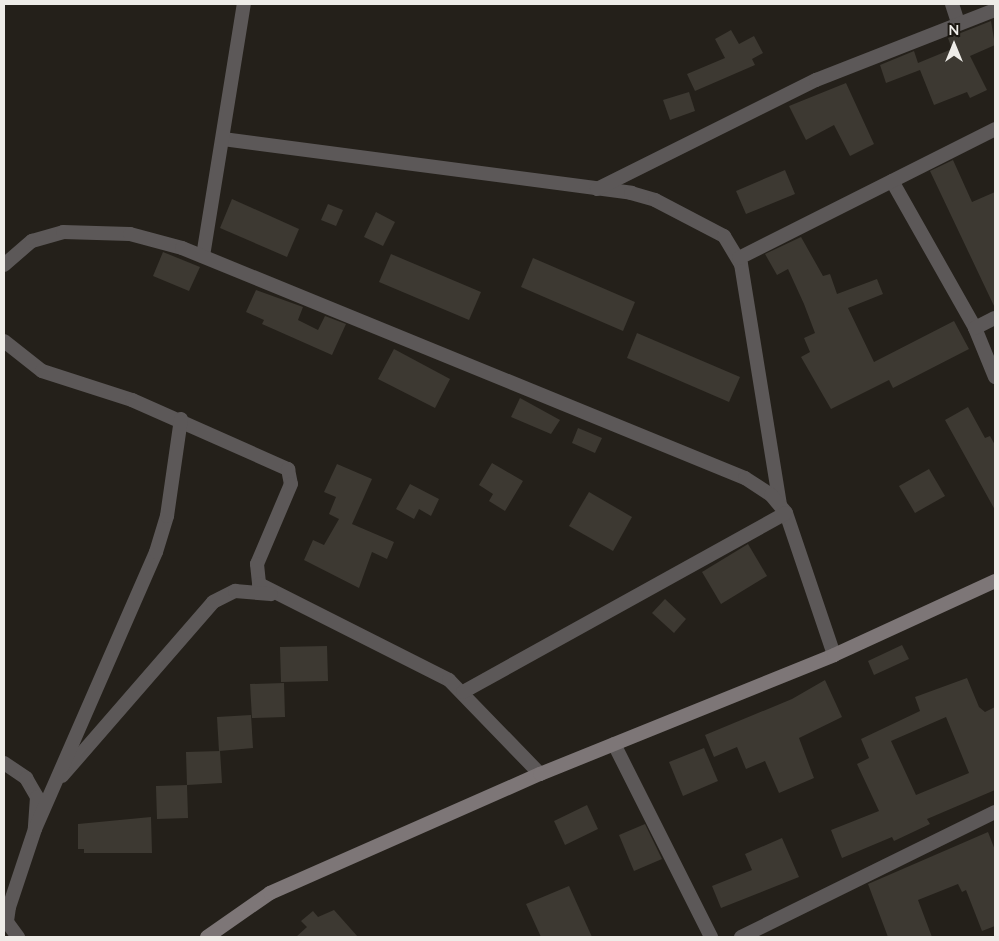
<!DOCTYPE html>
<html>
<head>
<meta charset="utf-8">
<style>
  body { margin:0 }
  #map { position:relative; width:999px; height:941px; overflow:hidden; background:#24201a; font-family:Lato,sans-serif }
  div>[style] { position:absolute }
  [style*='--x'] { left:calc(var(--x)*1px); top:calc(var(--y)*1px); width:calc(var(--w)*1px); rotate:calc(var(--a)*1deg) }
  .building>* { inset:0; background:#3d3932 }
  .minor>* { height:14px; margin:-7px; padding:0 7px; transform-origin:7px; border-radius:7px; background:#5c5858 }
  .secondary>* { height:14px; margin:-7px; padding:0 7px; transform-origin:7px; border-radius:7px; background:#7d7677 }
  span { translate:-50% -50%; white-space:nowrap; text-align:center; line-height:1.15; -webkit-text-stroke:4px #1b1711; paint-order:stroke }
  .frame { position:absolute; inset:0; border:5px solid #eeece8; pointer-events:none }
  .north { position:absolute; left:929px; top:20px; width:50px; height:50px; -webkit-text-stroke:4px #1b1711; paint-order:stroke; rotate:0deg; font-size:14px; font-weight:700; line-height:20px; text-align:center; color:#eeece8 }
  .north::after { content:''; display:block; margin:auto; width:18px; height:22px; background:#eeece8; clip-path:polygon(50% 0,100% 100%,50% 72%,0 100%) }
</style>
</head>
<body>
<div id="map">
  <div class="building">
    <div style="clip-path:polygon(991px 21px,995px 45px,970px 56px,987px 90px,970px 98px,967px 92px,934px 105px,920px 70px,886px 83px,880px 65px,914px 51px,918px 63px,952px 49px,948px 38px)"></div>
    <div style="clip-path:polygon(731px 30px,739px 44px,754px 36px,763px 53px,752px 59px,755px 65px,695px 91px,687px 74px,725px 58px,715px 39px)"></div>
    <div style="clip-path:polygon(846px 83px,874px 144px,850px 156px,834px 125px,806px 140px,789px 106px)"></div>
    <div style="clip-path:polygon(689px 92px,695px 111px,670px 120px,663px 100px)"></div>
    <div style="clip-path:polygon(953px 160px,972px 202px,995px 192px,995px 308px,930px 171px)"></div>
    <div style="clip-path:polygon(785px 170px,795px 194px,746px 214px,736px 191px)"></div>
    <div style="clip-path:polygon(232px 199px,299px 229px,287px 257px,220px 228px)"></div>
    <div style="clip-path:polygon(328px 204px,343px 210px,336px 226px,321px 220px)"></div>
    <div style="clip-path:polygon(376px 212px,395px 222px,383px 246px,364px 237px)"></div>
    <div style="clip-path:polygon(801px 237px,823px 276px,830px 274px,837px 294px,877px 279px,883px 294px,848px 308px,874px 362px,954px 321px,969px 349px,893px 388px,889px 380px,831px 409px,801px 357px,810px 352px,804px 338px,815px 333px,804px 304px,788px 269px,777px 275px,765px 254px)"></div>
    <div style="clip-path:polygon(163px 252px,200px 267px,189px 291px,153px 276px)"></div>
    <div style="clip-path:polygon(391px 254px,481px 292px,469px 320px,379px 282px)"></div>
    <div style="clip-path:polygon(533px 258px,635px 302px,623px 331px,521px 287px)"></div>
    <div style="clip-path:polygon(256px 290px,303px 307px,298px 320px,318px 330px,325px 316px,346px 324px,332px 355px,262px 324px,264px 320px,246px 312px)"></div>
    <div style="clip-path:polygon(637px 333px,740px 377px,729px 402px,627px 358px)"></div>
    <div style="clip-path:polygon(394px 349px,450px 379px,435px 408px,378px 379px)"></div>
    <div style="clip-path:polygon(520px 398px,560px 420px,551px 434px,511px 417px)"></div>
    <div style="clip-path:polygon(968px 407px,985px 438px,990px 436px,995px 445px,995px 510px,945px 420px)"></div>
    <div style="clip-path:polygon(578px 428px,602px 438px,595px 453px,572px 443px)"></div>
    <div style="clip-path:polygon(492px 463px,523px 481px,505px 511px,489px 501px,493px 494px,479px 485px)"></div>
    <div style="clip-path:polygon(337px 464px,372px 479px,352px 524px,394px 542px,387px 559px,372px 552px,359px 588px,304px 560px,313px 540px,324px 545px,339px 519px,329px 514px,336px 497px,324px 492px)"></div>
    <div style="clip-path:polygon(929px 469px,945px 496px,915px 513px,899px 486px)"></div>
    <div style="clip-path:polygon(410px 484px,439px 499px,431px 516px,419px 509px,414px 519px,396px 509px)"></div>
    <div style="clip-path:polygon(589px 492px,632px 517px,613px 551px,569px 526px)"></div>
    <div style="clip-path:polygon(748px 544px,767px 576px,721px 604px,702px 572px)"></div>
    <div style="clip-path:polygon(665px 599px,686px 619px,674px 633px,652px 613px)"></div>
    <div style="clip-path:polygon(902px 645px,909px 659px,874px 675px,868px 661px)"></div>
    <div style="clip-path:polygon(327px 646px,328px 681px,281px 682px,280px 647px)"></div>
    <div style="clip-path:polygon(evenodd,967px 678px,979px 707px,985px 712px,995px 707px,995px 790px,927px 819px,930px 824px,894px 841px,892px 837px,842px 858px,831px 830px,879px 811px,857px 764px,869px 758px,861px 739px,920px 711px,915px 697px,967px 678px,946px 717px,969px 773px,916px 795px,891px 741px,946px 717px)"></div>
    <div style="clip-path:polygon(825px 680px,842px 717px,799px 738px,814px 778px,779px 793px,765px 761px,746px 769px,737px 747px,714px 757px,705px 735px,792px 699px)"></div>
    <div style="clip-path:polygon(284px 683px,285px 717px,252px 718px,250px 684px)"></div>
    <div style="clip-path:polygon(251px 715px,253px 748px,219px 751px,217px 717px)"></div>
    <div style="clip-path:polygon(704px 748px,718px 781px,683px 796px,669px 762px)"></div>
    <div style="clip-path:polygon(220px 751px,222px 783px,187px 785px,186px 752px)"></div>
    <div style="clip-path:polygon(187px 785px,188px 818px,157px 819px,156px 786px)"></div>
    <div style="clip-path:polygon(587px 805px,598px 829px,565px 845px,554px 821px)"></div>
    <div style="clip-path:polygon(151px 817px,152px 853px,84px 853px,84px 849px,78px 849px,78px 824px)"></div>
    <div style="clip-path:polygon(645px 824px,662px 859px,634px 871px,619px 835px)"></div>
    <div style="clip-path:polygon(988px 832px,995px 850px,995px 926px,982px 931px,966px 890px,962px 892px,958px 884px,918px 900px,932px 937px,888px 937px,868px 884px)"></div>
    <div style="clip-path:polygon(782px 838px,799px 877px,721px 908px,712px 886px,752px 870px,745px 854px)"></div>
    <div style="clip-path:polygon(569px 886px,592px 937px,541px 937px,526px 904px)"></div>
    <div style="clip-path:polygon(334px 910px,358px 937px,296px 937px,307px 927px,301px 921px,313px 911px,318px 917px)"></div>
  </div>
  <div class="minor">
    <div style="--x:952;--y:4;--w:19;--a:72"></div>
    <div style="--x:223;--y:139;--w:412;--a:7.5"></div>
    <div style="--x:631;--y:193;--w:25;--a:16"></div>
    <div style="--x:655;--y:200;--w:78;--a:27.6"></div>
    <div style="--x:724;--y:236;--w:33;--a:59"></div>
    <div style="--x:741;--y:264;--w:243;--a:80.8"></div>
    <div style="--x:892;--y:181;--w:169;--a:60.5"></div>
    <div style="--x:975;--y:328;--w:53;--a:67.8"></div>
    <div style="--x:597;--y:189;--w:245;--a:-26.5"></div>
    <div style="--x:816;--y:80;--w:192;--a:-21.4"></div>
    <div style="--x:203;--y:256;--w:255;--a:-80.8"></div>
    <div style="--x:739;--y:258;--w:287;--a:-26.7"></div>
    <div style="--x:4;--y:265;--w:37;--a:-41"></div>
    <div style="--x:32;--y:241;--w:32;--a:-16"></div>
    <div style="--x:63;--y:232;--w:67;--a:1.7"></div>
    <div style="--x:130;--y:234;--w:54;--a:15.1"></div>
    <div style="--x:182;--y:248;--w:608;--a:22.22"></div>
    <div style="--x:745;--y:478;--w:31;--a:33"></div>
    <div style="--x:771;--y:495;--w:23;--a:50"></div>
    <div style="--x:786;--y:513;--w:150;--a:71.3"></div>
    <div style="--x:975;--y:328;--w:22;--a:-27"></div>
    <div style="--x:4;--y:341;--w:48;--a:38.3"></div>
    <div style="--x:42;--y:371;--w:95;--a:17.9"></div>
    <div style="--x:132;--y:400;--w:171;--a:23.9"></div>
    <div style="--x:288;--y:469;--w:15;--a:79"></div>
    <div style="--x:291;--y:484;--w:87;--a:113"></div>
    <div style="--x:257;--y:564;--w:20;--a:84"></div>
    <div style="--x:259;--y:584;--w:213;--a:26.8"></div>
    <div style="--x:449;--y:680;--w:131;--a:45.9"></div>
    <div style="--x:463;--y:692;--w:369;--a:-29"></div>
    <div style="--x:614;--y:744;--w:216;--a:63.3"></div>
    <div style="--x:4;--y:763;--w:27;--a:34"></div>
    <div style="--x:26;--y:778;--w:22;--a:60"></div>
    <div style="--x:37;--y:797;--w:32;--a:94"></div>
    <div style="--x:35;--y:829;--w:82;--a:108.4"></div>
    <div style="--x:9;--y:907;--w:15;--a:98"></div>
    <div style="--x:7;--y:922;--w:19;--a:54"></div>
    <div style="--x:62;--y:776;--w:230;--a:-49"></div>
    <div style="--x:213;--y:602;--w:25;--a:-27"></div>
    <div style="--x:235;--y:591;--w:36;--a:5"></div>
    <div style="--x:35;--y:829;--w:302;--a:-66.4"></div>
    <div style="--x:156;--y:552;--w:38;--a:-73"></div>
    <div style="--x:167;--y:516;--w:98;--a:-81.8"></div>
    <div style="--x:741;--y:937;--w:283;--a:-26.2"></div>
  </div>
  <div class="secondary">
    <div style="--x:207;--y:937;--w:77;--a:-34.9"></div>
    <div style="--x:270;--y:893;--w:295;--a:-23.8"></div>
    <div style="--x:540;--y:774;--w:317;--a:-22"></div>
    <div style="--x:834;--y:655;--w:177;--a:-24.7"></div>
  </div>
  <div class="frame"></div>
  <div class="north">N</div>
</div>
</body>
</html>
